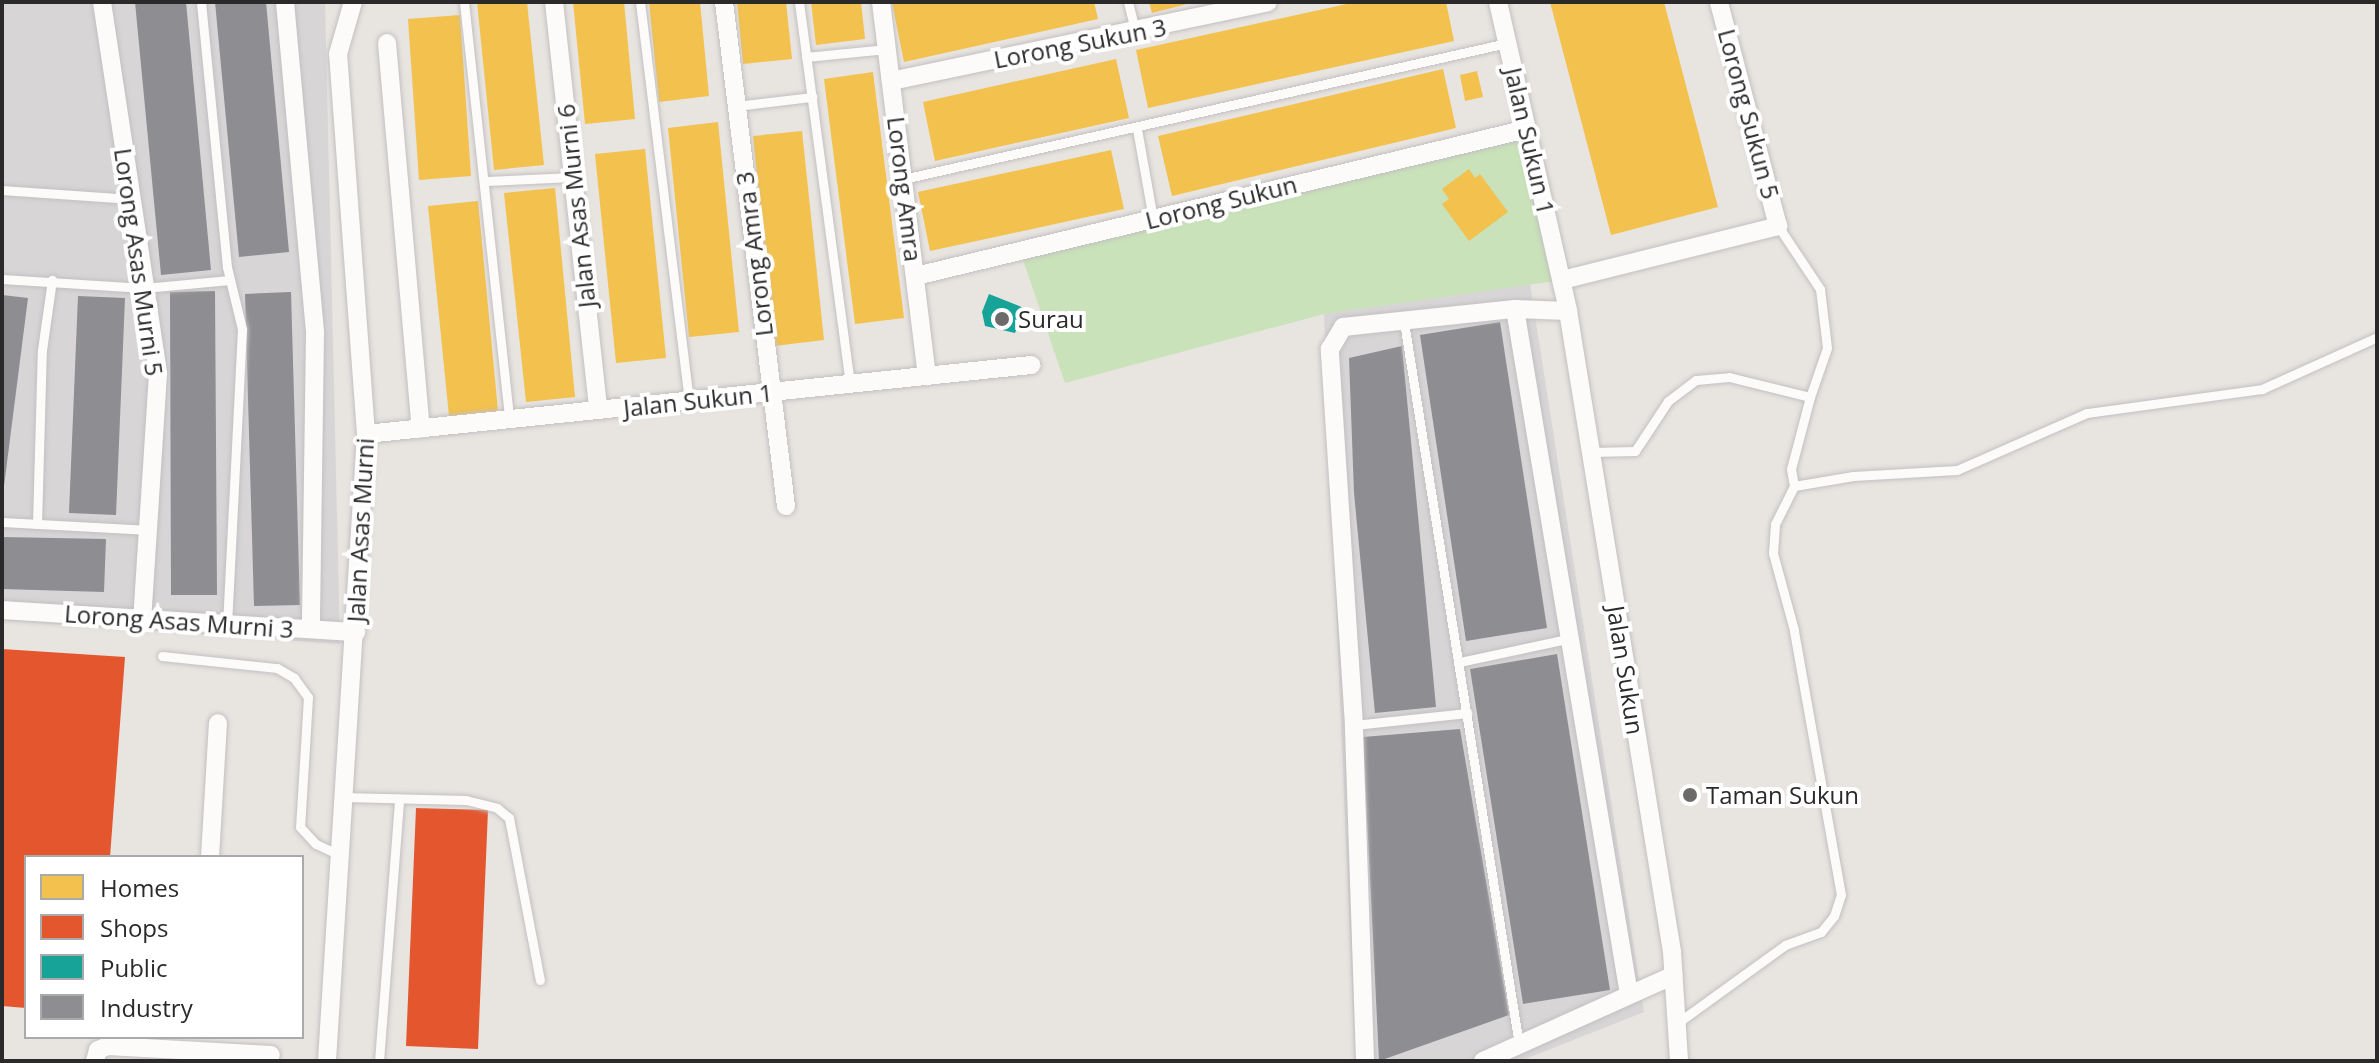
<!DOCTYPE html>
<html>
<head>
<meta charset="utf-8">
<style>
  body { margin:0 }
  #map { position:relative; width:2379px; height:1063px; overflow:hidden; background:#e8e4e0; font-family:"Open Sans",sans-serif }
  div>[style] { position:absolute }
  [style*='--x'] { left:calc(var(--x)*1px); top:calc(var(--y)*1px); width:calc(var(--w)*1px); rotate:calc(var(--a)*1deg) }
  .industrial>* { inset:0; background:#d8d5d7 }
  .green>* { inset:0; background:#c9e2b9 }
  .homes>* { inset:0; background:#f2c14e }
  .shops>* { inset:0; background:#e4572e }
  .public>* { inset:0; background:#17a398 }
  .industry>* { inset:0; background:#8d8d92 }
  .roads { filter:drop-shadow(0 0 2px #c2c0c1) drop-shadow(0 0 2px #c2c0c1) }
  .service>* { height:9px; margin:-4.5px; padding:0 4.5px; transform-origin:4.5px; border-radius:4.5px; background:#fcfbfa }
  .minor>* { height:18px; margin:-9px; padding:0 9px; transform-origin:9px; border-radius:9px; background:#fcfbfa }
  .dots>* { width:22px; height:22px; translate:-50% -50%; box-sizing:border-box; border:4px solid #fff; border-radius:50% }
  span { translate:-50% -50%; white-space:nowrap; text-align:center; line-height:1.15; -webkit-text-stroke:8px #fff; paint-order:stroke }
  .street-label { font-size:24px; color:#2a2a2a }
  .poi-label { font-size:24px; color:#2a2a2a }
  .left { translate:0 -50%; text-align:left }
  .frame { position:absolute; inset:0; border:4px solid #2a2a2a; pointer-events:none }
  .legend { position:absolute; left:24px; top:855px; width:280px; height:184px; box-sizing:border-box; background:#fff; border:2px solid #aaa; margin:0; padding:10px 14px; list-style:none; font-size:24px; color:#2a2a2a }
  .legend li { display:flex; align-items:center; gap:16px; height:40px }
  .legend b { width:40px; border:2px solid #aaa }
</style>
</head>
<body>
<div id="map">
  <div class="industrial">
    <div style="clip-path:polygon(2px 2px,325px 2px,340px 644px,2px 620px)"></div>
    <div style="clip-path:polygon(1530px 284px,1644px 1012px,1520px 1061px,1355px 1061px,1324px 314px)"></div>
  </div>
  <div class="green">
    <div style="clip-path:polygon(1527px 129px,1562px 280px,1324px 314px,1065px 383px,1020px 251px)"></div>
  </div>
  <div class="homes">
    <div style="clip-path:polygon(477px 2px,527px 2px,544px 165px,494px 170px)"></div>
    <div style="clip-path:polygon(573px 2px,624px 2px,635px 119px,585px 124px)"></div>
    <div style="clip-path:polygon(649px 2px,700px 2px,709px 96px,659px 102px)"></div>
    <div style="clip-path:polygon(737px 2px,786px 2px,792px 59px,743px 64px)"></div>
    <div style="clip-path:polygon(811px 2px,861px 2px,865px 39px,816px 45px)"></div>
    <div style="clip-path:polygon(1094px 2px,1098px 19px,904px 62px,892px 3px)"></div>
    <div style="clip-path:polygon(1149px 2px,1190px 2px,1191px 3px,1152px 13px)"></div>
    <div style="clip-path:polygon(1356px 2px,1446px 2px,1454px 41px,1148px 108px,1136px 50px)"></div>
    <div style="clip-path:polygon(1550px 2px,1664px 2px,1718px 207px,1611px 235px)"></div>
    <div style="clip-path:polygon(460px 15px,471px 176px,419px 180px,408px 19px)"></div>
    <div style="clip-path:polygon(1116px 59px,1129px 118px,935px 161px,923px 102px)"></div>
    <div style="clip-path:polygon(1443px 69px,1456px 128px,1172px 196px,1158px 136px)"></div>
    <div style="clip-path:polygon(1477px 71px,1483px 97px,1465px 101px,1460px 75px)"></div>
    <div style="clip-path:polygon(873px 72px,904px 318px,855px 324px,824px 79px)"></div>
    <div style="clip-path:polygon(718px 122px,739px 332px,689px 337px,668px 128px)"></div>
    <div style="clip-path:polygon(802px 131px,824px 340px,774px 346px,753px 136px)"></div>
    <div style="clip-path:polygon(645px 149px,666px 358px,616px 363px,595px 154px)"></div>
    <div style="clip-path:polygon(1111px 150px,1124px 209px,930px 251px,918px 192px)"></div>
    <div style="clip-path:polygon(1469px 169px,1475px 178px,1480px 174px,1508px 212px,1469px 241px,1442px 204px,1449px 199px,1442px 189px)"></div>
    <div style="clip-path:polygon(555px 188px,575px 397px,526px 402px,504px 193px)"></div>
    <div style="clip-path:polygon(478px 201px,498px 411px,449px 416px,428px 206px)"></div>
  </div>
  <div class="shops">
    <div style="clip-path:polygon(2px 649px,125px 657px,110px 857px,26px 857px,26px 1008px,2px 1006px)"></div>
    <div style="clip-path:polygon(416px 808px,488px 810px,478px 1049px,406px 1046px)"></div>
  </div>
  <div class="public">
    <div style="clip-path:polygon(989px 294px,1024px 308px,1015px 333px,985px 326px,982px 312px)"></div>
  </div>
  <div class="industry">
    <div style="clip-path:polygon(135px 2px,186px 2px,211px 270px,161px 275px)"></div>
    <div style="clip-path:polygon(215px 2px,266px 2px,289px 252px,239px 257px)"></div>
    <div style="clip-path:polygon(215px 291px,217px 595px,171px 595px,170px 292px)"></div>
    <div style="clip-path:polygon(291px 292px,300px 605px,254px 606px,245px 294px)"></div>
    <div style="clip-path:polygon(2px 295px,28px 298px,4px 486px,2px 486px)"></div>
    <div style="clip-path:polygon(78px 296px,125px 298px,116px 515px,69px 513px)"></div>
    <div style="clip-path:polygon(1500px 322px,1547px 628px,1466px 641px,1420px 335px)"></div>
    <div style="clip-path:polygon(1402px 346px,1436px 707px,1375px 713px,1354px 493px,1349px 358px)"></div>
    <div style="clip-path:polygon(2px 537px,106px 539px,104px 592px,2px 589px)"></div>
    <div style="clip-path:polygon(1557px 654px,1610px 990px,1523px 1004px,1470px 669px)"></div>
    <div style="clip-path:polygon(1460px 729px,1509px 1015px,1379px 1061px,1363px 737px)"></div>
  </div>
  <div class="roads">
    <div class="service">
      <div style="--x:201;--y:2;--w:266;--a:84.4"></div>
      <div style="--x:227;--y:267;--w:64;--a:76.4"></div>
      <div style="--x:242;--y:329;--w:293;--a:92.9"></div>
      <div style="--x:464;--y:2;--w:419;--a:83.8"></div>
      <div style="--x:640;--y:2;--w:402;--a:83"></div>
      <div style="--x:799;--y:2;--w:385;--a:82.4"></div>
      <div style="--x:1128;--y:2;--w:29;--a:76"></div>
      <div style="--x:806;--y:57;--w:81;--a:-5.6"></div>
      <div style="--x:736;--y:106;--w:77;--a:-6.8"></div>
      <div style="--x:1137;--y:129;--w:91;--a:79.9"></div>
      <div style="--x:903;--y:179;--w:619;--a:-12.69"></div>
      <div style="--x:486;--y:181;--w:87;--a:-2.6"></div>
      <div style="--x:2;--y:190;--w:129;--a:4"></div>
      <div style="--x:1778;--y:226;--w:76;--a:56.3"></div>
      <div style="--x:1820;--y:289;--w:59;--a:83.2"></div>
      <div style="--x:1827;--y:348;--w:52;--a:109.1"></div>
      <div style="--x:2;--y:279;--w:142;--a:3.6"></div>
      <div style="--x:144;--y:288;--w:86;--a:-5.3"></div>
      <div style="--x:1404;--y:322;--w:732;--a:80.96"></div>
      <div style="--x:1591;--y:452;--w:44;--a:-1.3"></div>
      <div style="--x:1635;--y:451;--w:60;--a:-56.6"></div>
      <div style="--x:1668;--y:401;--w:35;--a:-37"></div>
      <div style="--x:1696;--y:380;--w:33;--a:-5"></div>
      <div style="--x:1729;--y:377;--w:83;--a:13.9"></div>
      <div style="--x:1810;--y:397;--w:74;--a:104.8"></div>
      <div style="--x:1791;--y:469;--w:17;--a:80"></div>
      <div style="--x:1794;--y:486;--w:60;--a:-9.6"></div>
      <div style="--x:1853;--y:476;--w:104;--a:-3.3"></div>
      <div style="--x:1957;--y:470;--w:142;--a:-23.7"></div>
      <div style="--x:2087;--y:413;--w:177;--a:-7.8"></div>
      <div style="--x:2262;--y:389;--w:126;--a:-24.3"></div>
      <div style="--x:2;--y:522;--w:148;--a:3.1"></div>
      <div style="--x:37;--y:524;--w:174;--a:-88.4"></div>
      <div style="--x:42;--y:350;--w:71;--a:-81.9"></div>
      <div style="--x:162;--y:656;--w:116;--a:6"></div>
      <div style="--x:277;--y:668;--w:20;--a:30"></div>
      <div style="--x:294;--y:678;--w:24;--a:54"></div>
      <div style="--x:308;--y:697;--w:130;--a:93.5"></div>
      <div style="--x:300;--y:827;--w:23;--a:47"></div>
      <div style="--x:316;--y:844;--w:23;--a:25"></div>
      <div style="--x:1460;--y:662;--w:109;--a:-12.1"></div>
      <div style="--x:1354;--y:725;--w:114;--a:-6.1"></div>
      <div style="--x:343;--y:797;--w:123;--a:1.4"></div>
      <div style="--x:466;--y:800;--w:32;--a:14"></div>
      <div style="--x:497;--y:808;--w:16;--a:40"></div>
      <div style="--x:509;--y:818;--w:165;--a:79.2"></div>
      <div style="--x:1676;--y:1024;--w:135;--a:-35.9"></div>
      <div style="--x:1785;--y:945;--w:38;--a:-20"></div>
      <div style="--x:1821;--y:932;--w:21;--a:-51"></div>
      <div style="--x:1834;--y:916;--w:22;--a:-72"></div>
      <div style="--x:1841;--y:895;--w:269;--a:-100.1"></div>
      <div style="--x:1794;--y:630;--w:80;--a:-105.3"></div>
      <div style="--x:1773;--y:553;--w:29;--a:-86"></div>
      <div style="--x:1775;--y:524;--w:42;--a:-63.4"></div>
      <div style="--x:379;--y:1061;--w:263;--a:-85.6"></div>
    </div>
    <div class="minor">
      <div style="--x:102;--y:2;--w:376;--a:81.4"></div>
      <div style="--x:158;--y:374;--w:246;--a:93.7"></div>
      <div style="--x:285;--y:2;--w:332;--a:84.8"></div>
      <div style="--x:315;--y:333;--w:296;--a:90.8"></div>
      <div style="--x:554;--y:2;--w:410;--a:83.8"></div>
      <div style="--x:724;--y:2;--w:508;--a:82.99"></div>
      <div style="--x:881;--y:2;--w:377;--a:83"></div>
      <div style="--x:1498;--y:2;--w:317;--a:77.2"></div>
      <div style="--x:1568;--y:311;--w:649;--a:80.78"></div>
      <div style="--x:1672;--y:952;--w:109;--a:86.3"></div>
      <div style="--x:387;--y:43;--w:387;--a:85"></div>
      <div style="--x:891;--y:81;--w:385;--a:-11.8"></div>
      <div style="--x:916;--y:276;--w:628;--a:-13.53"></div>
      <div style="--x:1562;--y:280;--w:223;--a:-14"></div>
      <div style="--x:1778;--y:226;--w:232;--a:-104.8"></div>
      <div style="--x:1515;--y:309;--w:695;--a:80.56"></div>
      <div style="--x:366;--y:434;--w:669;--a:-5.92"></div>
      <div style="--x:2;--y:610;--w:355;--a:3.6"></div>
      <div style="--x:210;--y:857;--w:134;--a:-86.6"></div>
      <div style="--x:95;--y:1061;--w:11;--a:-75"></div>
      <div style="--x:98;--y:1050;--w:11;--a:-22"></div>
      <div style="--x:108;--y:1046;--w:163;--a:3.2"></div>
      <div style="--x:327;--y:1061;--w:628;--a:-86.44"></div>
      <div style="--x:366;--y:434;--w:381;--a:-94.2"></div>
      <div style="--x:338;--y:54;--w:54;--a:-73.9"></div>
      <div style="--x:1365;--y:1061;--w:336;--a:-91.9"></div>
      <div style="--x:1354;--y:725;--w:377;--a:-93.7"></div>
      <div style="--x:1330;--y:349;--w:26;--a:-59"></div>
      <div style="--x:1343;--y:327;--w:173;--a:-6"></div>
      <div style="--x:1515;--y:309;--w:53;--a:2.2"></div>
      <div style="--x:1483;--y:1061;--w:209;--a:-24.2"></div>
    </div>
  </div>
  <div class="dots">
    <div style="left:1002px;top:319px;background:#6c6b6a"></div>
    <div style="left:1690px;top:795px;background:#6c6b6a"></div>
  </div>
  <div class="street-label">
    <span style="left:1080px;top:43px;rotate:-11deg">Lorong Sukun 3</span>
    <span style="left:1749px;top:114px;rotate:75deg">Lorong Sukun 5</span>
    <span style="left:1530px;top:141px;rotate:77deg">Jalan Sukun 1</span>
    <span style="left:905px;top:189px;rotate:83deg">Lorong Amra</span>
    <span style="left:1221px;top:202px;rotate:-14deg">Lorong Sukun</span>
    <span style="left:576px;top:206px;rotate:-96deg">Jalan Asas Murni 6</span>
    <span style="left:754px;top:254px;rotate:-97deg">Lorong Amra 3</span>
    <span style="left:139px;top:262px;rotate:82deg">Lorong Asas Murni 5</span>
    <span style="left:698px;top:400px;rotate:-6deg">Jalan Sukun 1</span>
    <span style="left:360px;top:530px;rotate:-87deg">Jalan Asas Murni</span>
    <span style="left:179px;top:621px;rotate:4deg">Lorong Asas Murni 3</span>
    <span style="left:1626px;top:670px;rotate:81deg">Jalan Sukun</span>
  </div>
  <div class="poi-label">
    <span class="left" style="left:1018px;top:319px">Surau</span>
    <span class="left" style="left:1706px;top:795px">Taman Sukun</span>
  </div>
  <div class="frame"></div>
  <ul class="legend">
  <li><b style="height:22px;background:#f2c14e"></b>Homes</li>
  <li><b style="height:22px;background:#e4572e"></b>Shops</li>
  <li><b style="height:22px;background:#17a398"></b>Public</li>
  <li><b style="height:22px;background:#8d8d92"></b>Industry</li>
  </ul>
</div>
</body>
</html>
